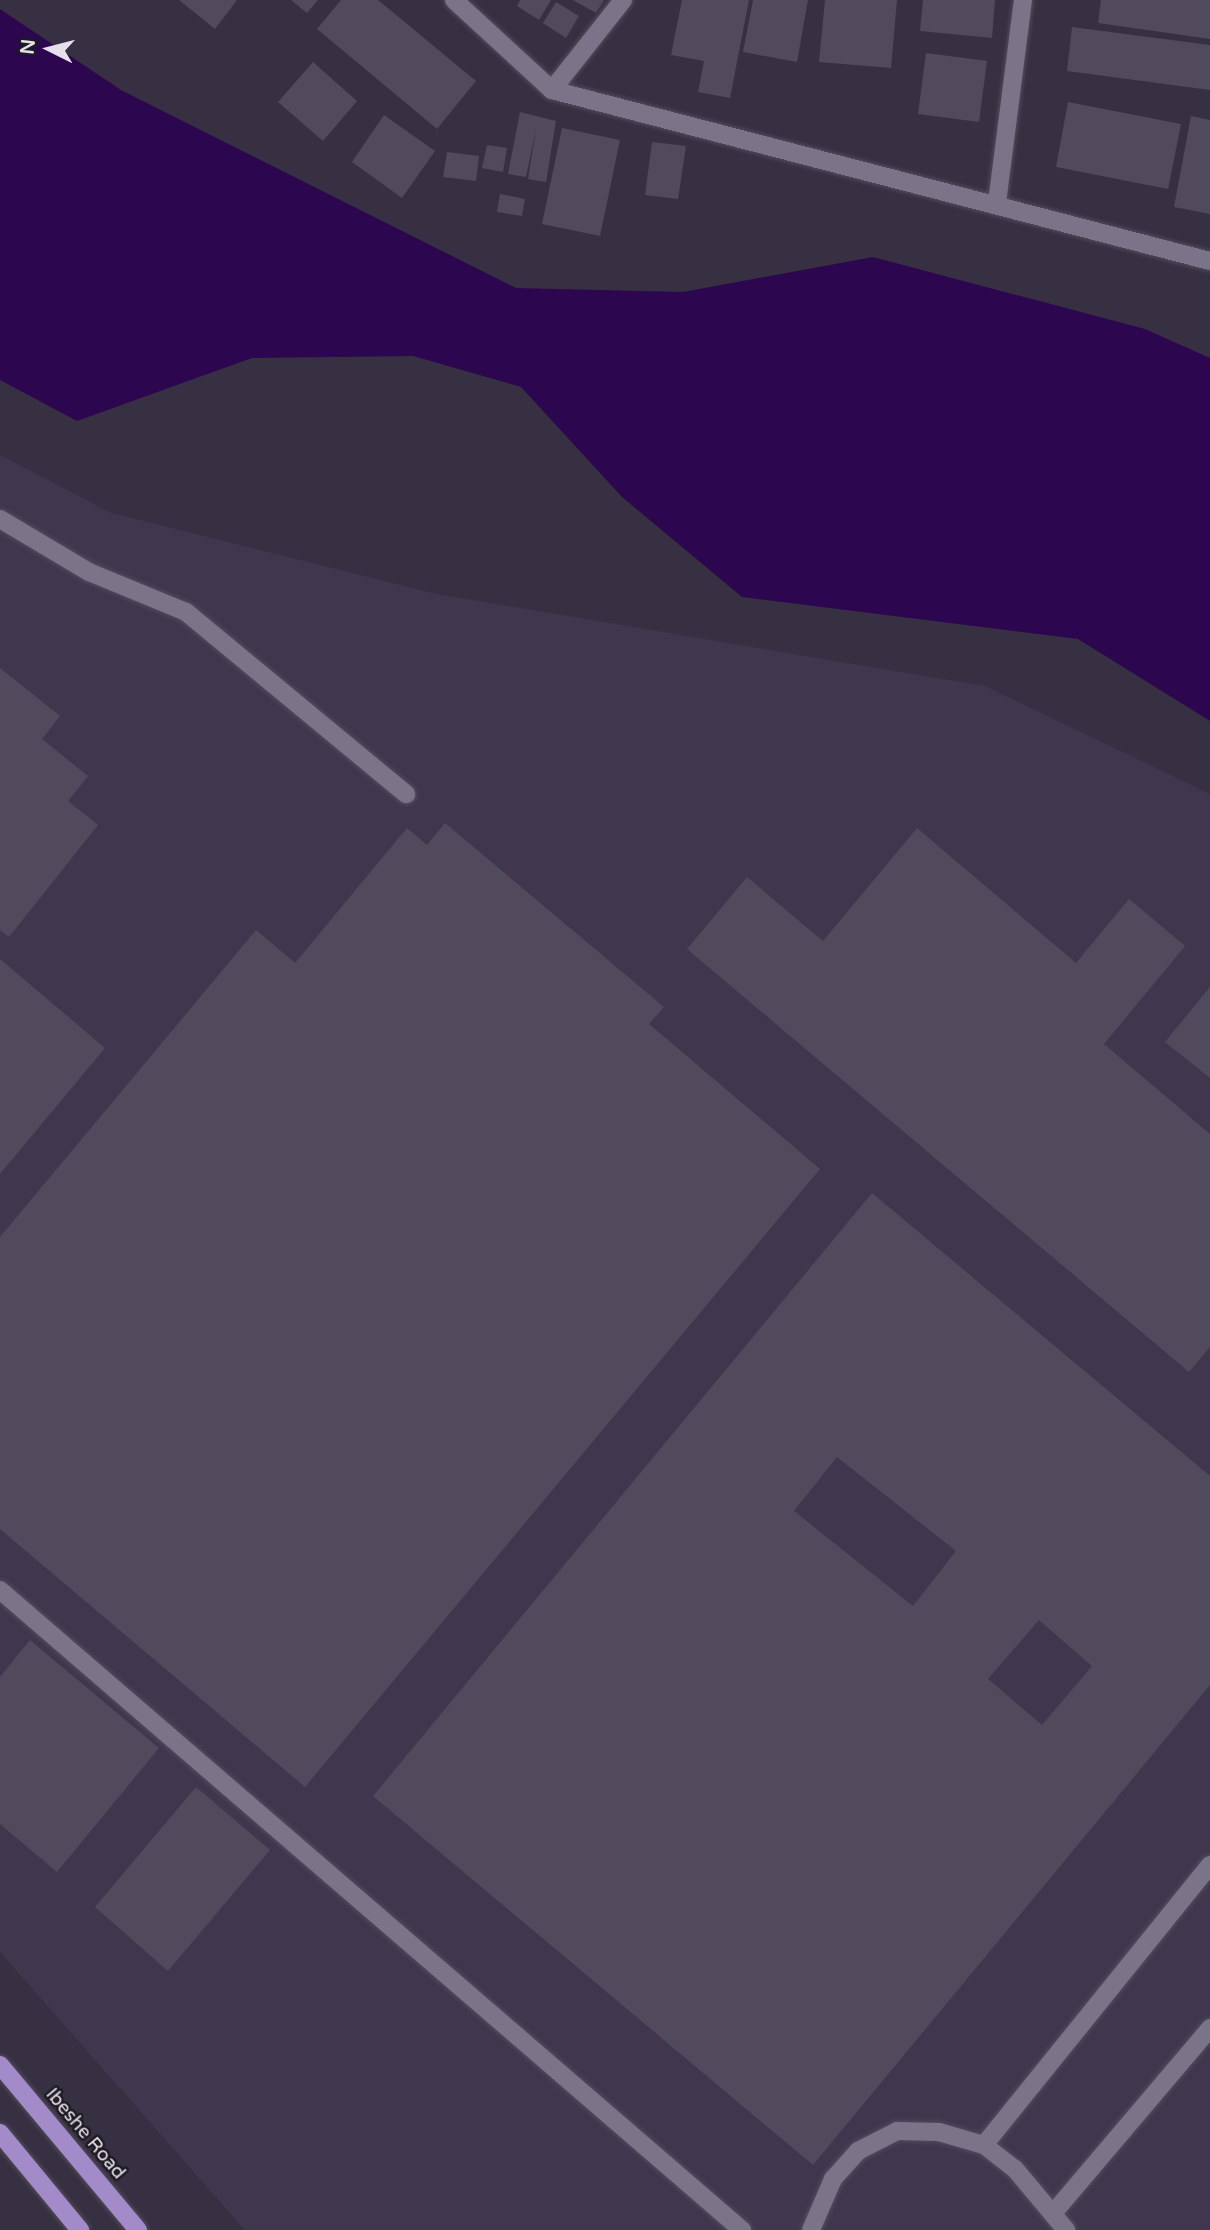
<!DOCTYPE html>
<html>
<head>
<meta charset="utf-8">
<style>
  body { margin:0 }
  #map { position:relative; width:1210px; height:2230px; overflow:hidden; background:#373042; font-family:"Varela Round",sans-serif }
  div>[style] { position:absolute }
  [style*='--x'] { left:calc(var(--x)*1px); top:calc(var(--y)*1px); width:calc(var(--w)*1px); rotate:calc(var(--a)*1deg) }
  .built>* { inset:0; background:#40374f }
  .water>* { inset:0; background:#2d0650 }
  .building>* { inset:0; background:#514a5d }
  .roads { filter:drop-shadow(0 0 2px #524c5b) drop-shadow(0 0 2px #524c5b) }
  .minor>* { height:18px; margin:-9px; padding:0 9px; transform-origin:9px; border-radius:9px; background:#7b7488 }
  .major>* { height:18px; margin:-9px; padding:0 9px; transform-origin:9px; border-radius:9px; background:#a38ac9 }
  span { translate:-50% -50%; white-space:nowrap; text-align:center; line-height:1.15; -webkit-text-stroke:5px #1d1a22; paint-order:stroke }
  .street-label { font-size:19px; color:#e5e0ec }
  .north { position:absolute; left:14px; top:14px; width:70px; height:70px; -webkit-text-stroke:5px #1d1a22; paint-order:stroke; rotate:276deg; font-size:19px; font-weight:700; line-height:28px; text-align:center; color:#e5e0ec }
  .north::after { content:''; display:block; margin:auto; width:24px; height:32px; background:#e5e0ec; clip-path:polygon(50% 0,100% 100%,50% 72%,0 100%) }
</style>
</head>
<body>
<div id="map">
  <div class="built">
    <div style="clip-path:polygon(0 455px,111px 513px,436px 594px,985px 686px,1210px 794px,1210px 2230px,245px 2230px,0 1952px)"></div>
  </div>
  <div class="water">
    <div style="clip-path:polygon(0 9px,121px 90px,516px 288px,683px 292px,873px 257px,1145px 329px,1210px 358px,1210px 721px,1078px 639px,742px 597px,622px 497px,521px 387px,413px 356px,252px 358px,77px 421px,0 380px)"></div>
  </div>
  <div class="building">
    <div style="clip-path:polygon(179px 0,237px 0,215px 29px)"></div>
    <div style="clip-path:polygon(291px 0,318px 0,307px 13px)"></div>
    <div style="clip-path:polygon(341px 0,378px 0,476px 81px,437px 129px,317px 29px)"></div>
    <div style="clip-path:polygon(520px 0,551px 0,539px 20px,517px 6px)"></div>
    <div style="clip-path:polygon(573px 0,604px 0,596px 13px)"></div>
    <div style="clip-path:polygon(682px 0,749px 0,730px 98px,698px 92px,704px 61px,671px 55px)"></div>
    <div style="clip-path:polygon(753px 0,808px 0,797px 62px,743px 52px)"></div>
    <div style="clip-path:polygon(825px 0,897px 0,891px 68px,819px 62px)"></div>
    <div style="clip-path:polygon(923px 0,995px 0,992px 38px,920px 31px)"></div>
    <div style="clip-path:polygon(1101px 0,1210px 0,1210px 39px,1098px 23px)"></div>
    <div style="clip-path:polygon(556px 2px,579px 16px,566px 38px,543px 23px)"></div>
    <div style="clip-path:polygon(1072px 27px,1210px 45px,1210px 90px,1067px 71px)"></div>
    <div style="clip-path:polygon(926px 53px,987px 61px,979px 122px,918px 114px)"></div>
    <div style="clip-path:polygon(313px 62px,357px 101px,323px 141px,278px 102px)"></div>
    <div style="clip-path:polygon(1068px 102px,1181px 124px,1168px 189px,1056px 167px)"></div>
    <div style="clip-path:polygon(520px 112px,556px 121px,546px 182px,528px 179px,536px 129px,526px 177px,508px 174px)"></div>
    <div style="clip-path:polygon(384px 115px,435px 151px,402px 198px,352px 162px)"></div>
    <div style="clip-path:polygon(1191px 116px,1210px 120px,1210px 214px,1174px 207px)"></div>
    <div style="clip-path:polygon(562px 128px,620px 140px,600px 236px,542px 224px)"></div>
    <div style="clip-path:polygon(652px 142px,686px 146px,678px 199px,645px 195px)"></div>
    <div style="clip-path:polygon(487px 145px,507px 148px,503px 172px,482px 168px)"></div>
    <div style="clip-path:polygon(447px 152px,479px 156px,476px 181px,443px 177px)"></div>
    <div style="clip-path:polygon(500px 194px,525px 199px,522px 216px,497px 212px)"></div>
    <div style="clip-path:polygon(0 668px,60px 716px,42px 739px,88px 776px,68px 801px,98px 825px,9px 937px,0 930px)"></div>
    <div style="clip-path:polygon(445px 823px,664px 1007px,649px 1024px,820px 1169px,305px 1787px,0 1529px,0 1237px,256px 930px,295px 963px,407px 828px,427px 845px)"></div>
    <div style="clip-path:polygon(917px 828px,1076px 963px,1129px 899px,1185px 946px,1104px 1044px,1210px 1134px,1210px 1347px,1189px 1372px,687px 949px,747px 877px,823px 941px)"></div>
    <div style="clip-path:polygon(0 959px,105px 1048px,0 1174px)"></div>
    <div style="clip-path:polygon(1210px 987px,1210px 1078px,1165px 1042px)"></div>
    <div style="clip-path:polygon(evenodd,872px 1193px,1210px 1476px,1210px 1685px,813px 2165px,373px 1796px,872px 1193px,837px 1457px,956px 1551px,913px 1606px,794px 1511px,837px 1457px,872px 1193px,1039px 1620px,1092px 1666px,1042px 1725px,988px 1679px,1039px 1620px)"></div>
    <div style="clip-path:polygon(30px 1640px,159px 1748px,57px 1872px,0 1824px,0 1677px)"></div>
    <div style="clip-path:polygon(196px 1787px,270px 1850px,168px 1971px,95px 1907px)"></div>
  </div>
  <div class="roads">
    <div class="minor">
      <div style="--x:454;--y:0;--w:133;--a:42.6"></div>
      <div style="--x:552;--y:90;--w:680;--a:14.57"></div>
      <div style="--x:552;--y:90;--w:115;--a:-51.7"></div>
      <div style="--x:997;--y:203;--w:205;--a:-82.7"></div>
      <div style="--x:0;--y:519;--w:104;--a:30.8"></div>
      <div style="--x:89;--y:572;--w:105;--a:22.4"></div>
      <div style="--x:186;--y:612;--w:286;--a:39.6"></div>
      <div style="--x:0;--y:1590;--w:980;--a:40.78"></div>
      <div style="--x:984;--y:2145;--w:360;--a:-51.1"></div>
      <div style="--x:1055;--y:2211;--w:240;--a:-49.7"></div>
      <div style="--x:811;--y:2230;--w:56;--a:-66.7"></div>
      <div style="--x:833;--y:2179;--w:38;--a:-48"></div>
      <div style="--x:858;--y:2151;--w:44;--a:-27.1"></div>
      <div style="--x:897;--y:2131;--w:42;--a:1.4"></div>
      <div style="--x:939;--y:2132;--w:47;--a:16.1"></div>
      <div style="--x:984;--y:2145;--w:39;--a:38"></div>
      <div style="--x:1015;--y:2169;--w:80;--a:50.1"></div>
    </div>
    <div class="major">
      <div style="--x:0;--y:2065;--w:215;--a:50.1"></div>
      <div style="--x:0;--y:2133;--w:126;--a:50.5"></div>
    </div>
  </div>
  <div class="street-label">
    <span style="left:85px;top:2134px;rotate:50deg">Ibeshe Road</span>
  </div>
  <div class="north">N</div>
</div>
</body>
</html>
